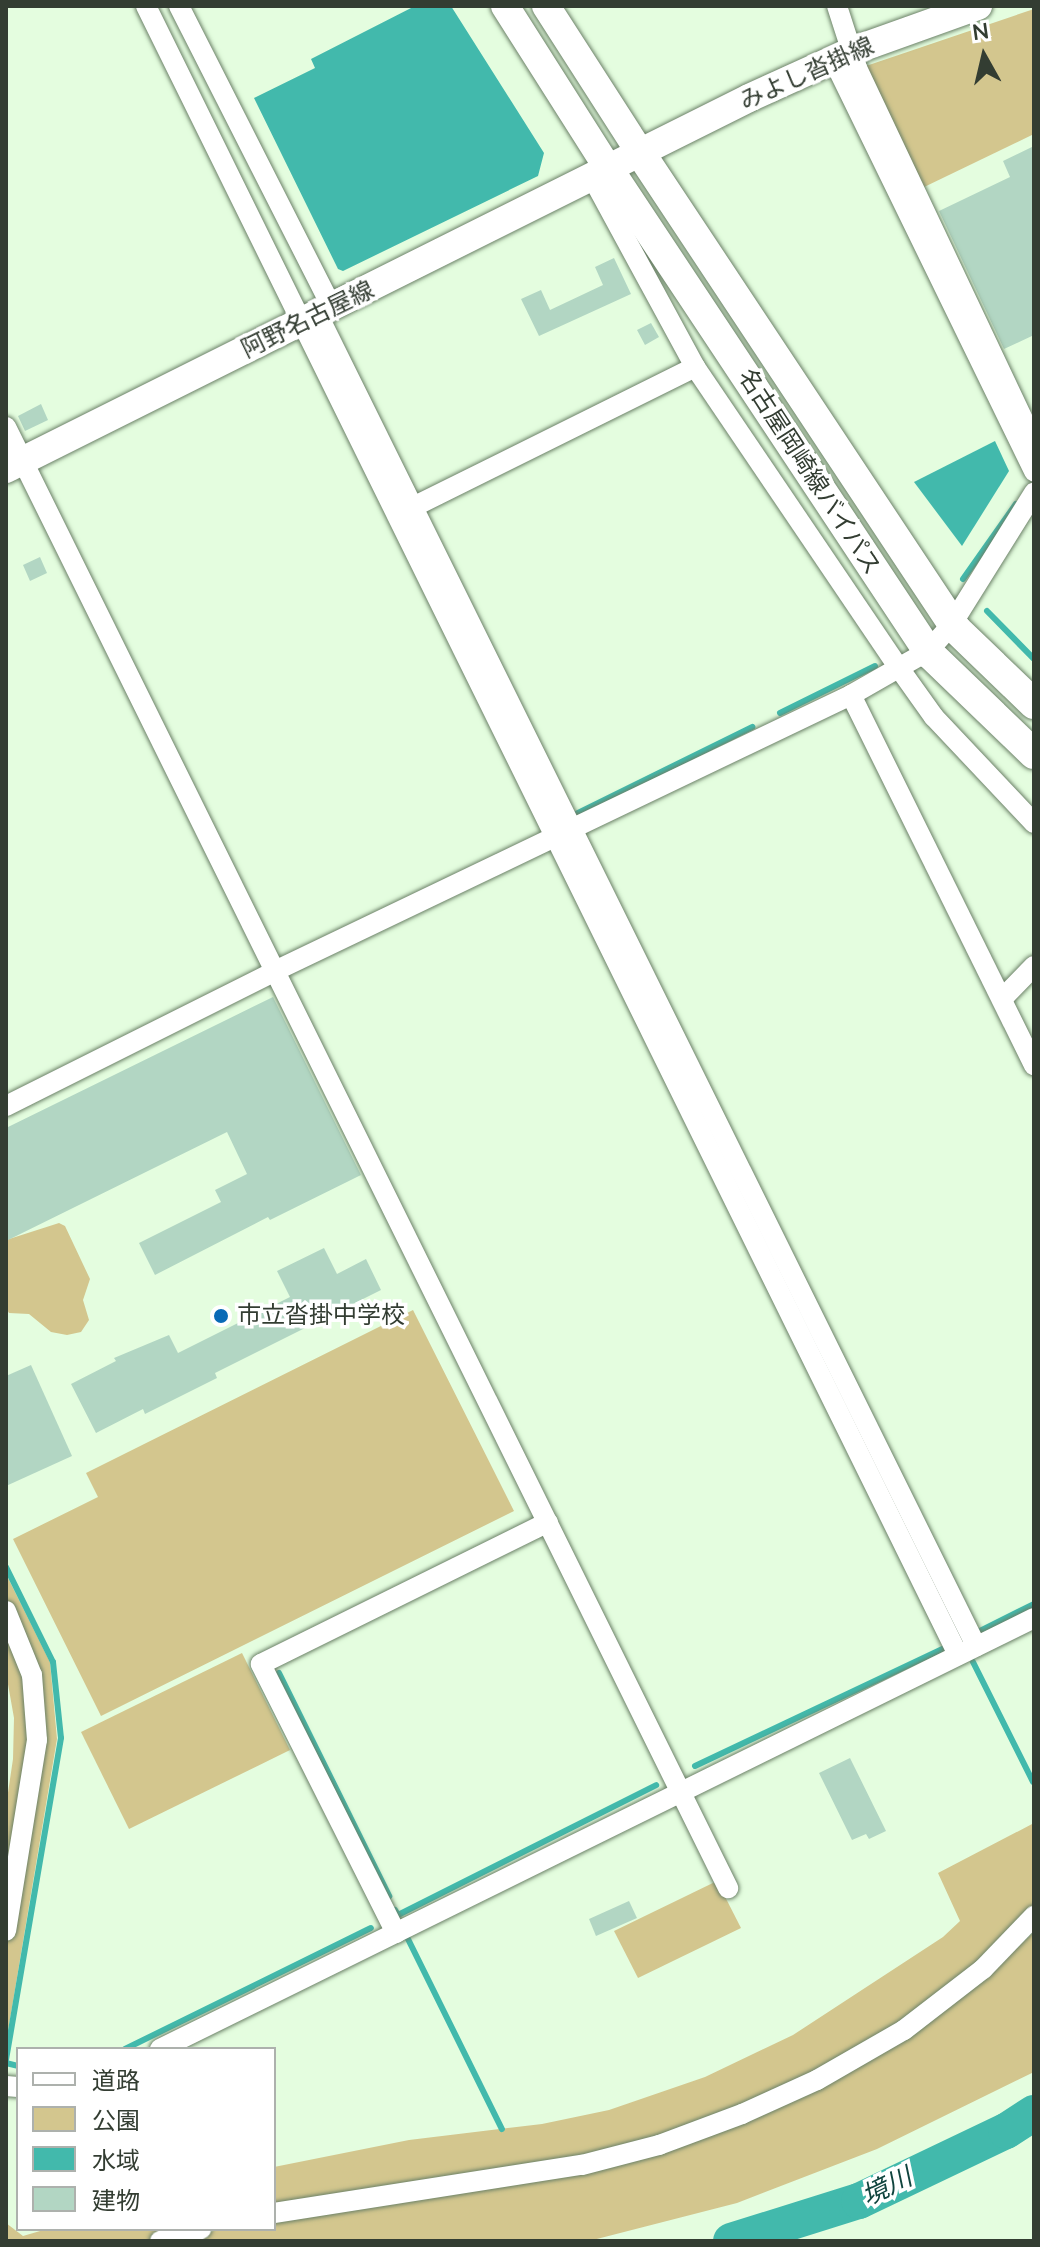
<!DOCTYPE html>
<html>
<head>
<meta charset="utf-8">
<style>
  body { margin:0 }
  #map { position:relative; width:1040px; height:2247px; overflow:hidden; background:#e4fddf; font-family:"Nunito Sans","Noto Sans JP",sans-serif }
  div>[style] { position:absolute }
  [style*='--x'] { left:calc(var(--x)*1px); top:calc(var(--y)*1px); width:calc(var(--w)*1px); rotate:calc(var(--a)*1deg) }
  .green>* { inset:0; background:#d3c68e }
  .water>* { inset:0; background:#42b9ac }
  .stream>* { height:6px; margin:-3px; padding:0 3px; transform-origin:3px; border-radius:3px; background:#42b9ac }
  .river>* { height:36px; margin:-18px; padding:0 18px; transform-origin:18px; border-radius:18px; background:#42b9ac }
  .building>* { inset:0; background:#b2d6c3 }
  .roads { filter:drop-shadow(0 0 2px #6b8167) drop-shadow(0 0 2px #6b8167) }
  .minor>* { height:20px; margin:-10px; padding:0 10px; transform-origin:10px; border-radius:10px; background:#fff }
  .secondary>* { height:28px; margin:-14px; padding:0 14px; transform-origin:14px; border-radius:14px; background:#fff }
  .primary>* { height:30px; margin:-15px; padding:0 15px; transform-origin:15px; border-radius:15px; background:#fff }
  .dots>* { width:22px; height:22px; translate:-50% -50%; box-sizing:border-box; border:4px solid #fff; border-radius:50% }
  span { translate:-50% -50%; white-space:nowrap; text-align:center; line-height:1.15; -webkit-text-stroke:7px #fff; paint-order:stroke }
  .street-label { font-size:24px; color:#333d32 }
  .poi-label { font-size:24px; color:#333d32 }
  .left { translate:0 -50%; text-align:left }
  .water-label { font-size:26px; color:#10443e; font-style:italic }
  .frame { position:absolute; inset:0; border:8px solid #333d32; pointer-events:none }
  .legend { position:absolute; left:16px; top:2047px; width:260px; height:184px; box-sizing:border-box; background:#fff; border:2px solid #adb1ad; margin:0; padding:10px 14px; list-style:none; font-size:24px; color:#333d32 }
  .legend li { display:flex; align-items:center; gap:16px; height:40px }
  .legend b { width:40px; border:2px solid #adb1ad }
  .north { position:absolute; left:944px; top:16px; width:80px; height:80px; -webkit-text-stroke:6px #fff; paint-order:stroke; rotate:352deg; font-size:22px; font-weight:700; line-height:32px; text-align:center; color:#333d32 }
  .north::after { content:''; display:block; margin:auto; width:28px; height:36px; background:#333d32; clip-path:polygon(50% 0,100% 100%,50% 72%,0 100%) }
</style>
</head>
<body>
<div id="map">
  <div class="green">
    <div style="clip-path:polygon(1034px 9px,1034px 134px,920px 189px,863px 67px)"></div>
    <div style="clip-path:polygon(59px 1223px,65px 1226px,90px 1279px,83px 1300px,89px 1320px,81px 1332px,67px 1335px,51px 1332px,29px 1314px,9px 1313px,6px 1308px,6px 1240px)"></div>
    <div style="clip-path:polygon(413px 1310px,514px 1511px,101px 1716px,13px 1539px,98px 1497px,86px 1473px)"></div>
    <div style="clip-path:polygon(6px 1574px,50px 1662px,57px 1739px,6px 2043px,6px 1945px,43px 1740px,13px 1613px,6px 1601px)"></div>
    <div style="clip-path:polygon(6px 1622px,32px 1713px,6px 1905px,6px 1806px,13px 1759px,14px 1718px,6px 1673px)"></div>
    <div style="clip-path:polygon(242px 1653px,290px 1750px,129px 1829px,81px 1732px)"></div>
    <div style="clip-path:polygon(1034px 1823px,1034px 1906px,995px 1949px,862px 2049px,739px 2109px,582px 2160px,274px 2206px,274px 2167px,409px 2140px,542px 2124px,609px 2110px,705px 2077px,793px 2035px,943px 1937px,960px 1921px,938px 1873px)"></div>
    <div style="clip-path:polygon(717px 1881px,741px 1928px,638px 1978px,614px 1931px)"></div>
    <div style="clip-path:polygon(1034px 1932px,1034px 2072px,877px 2149px,737px 2203px,589px 2241px,177px 2241px,221px 2229px,274px 2229px,274px 2217px,486px 2185px,777px 2106px,1004px 1960px)"></div>
    <div style="clip-path:polygon(6px 2223px,23px 2236px,47px 2229px,178px 2229px,145px 2241px,6px 2241px)"></div>
  </div>
  <div class="water">
    <div style="clip-path:polygon(415px 6px,451px 6px,544px 153px,538px 176px,343px 271px,338px 269px,254px 98px,315px 68px,311px 59px)"></div>
    <div style="clip-path:polygon(995px 441px,1009px 471px,962px 546px,914px 482px)"></div>
  </div>
  <div class="stream">
    <div style="--x:963;--y:579;--w:92;--a:-54.8"></div>
    <div style="--x:987;--y:611;--w:67;--a:45.6"></div>
    <div style="--x:780;--y:713;--w:106;--a:-26.3"></div>
    <div style="--x:574;--y:815;--w:199;--a:-26.3"></div>
    <div style="--x:6;--y:1567;--w:106;--a:63.7"></div>
    <div style="--x:53;--y:1662;--w:76;--a:84"></div>
    <div style="--x:61;--y:1738;--w:327;--a:99.7"></div>
    <div style="--x:976;--y:1633;--w:65;--a:-26.6"></div>
    <div style="--x:973;--y:1662;--w:134;--a:63.4"></div>
    <div style="--x:279;--y:1673;--w:249;--a:63.7"></div>
    <div style="--x:695;--y:1766;--w:276;--a:-25.3"></div>
    <div style="--x:395;--y:1910;--w:6;--a:59"></div>
    <div style="--x:398;--y:1915;--w:289;--a:-26.7"></div>
    <div style="--x:408;--y:1939;--w:212;--a:63.7"></div>
    <div style="--x:125;--y:2049;--w:274;--a:-26.2"></div>
    <div style="--x:6;--y:2063;--w:12;--a:14"></div>
  </div>
  <div class="river">
    <div style="--x:731;--y:2241;--w:134;--a:-17.4"></div>
    <div style="--x:859;--y:2201;--w:163;--a:-25.5"></div>
    <div style="--x:1006;--y:2131;--w:33;--a:-33"></div>
  </div>
  <div class="building">
    <div style="clip-path:polygon(1034px 146px,1034px 335px,1004px 349px,939px 211px,1010px 177px,1003px 161px)"></div>
    <div style="clip-path:polygon(614px 258px,631px 294px,539px 336px,521px 299px,541px 290px,550px 310px,603px 285px,595px 267px)"></div>
    <div style="clip-path:polygon(651px 323px,659px 337px,645px 345px,637px 330px)"></div>
    <div style="clip-path:polygon(41px 404px,48px 420px,25px 431px,18px 416px)"></div>
    <div style="clip-path:polygon(40px 557px,47px 573px,30px 581px,23px 565px)"></div>
    <div style="clip-path:polygon(273px 997px,361px 1175px,270px 1220px,268px 1217px,155px 1275px,139px 1243px,221px 1202px,215px 1190px,247px 1174px,227px 1132px,6px 1241px,6px 1128px)"></div>
    <div style="clip-path:polygon(324px 1248px,337px 1274px,366px 1259px,381px 1290px,215px 1373px,217px 1378px,145px 1414px,143px 1409px,96px 1433px,71px 1384px,116px 1361px,114px 1358px,169px 1335px,178px 1353px,290px 1297px,277px 1271px)"></div>
    <div style="clip-path:polygon(31px 1365px,72px 1456px,6px 1486px,6px 1376px)"></div>
    <div style="clip-path:polygon(850px 1758px,886px 1831px,869px 1839px,866px 1834px,852px 1840px,819px 1773px)"></div>
    <div style="clip-path:polygon(629px 1901px,637px 1918px,596px 1936px,589px 1919px)"></div>
  </div>
  <div class="roads">
    <div class="minor">
      <div style="--x:146;--y:6;--w:1838;--a:63.78"></div>
      <div style="--x:179;--y:6;--w:339;--a:63.1"></div>
      <div style="--x:837;--y:6;--w:65;--a:72.1"></div>
      <div style="--x:857;--y:68;--w:414;--a:64.7"></div>
      <div style="--x:833;--y:59;--w:459;--a:64"></div>
      <div style="--x:593;--y:179;--w:214;--a:61.5"></div>
      <div style="--x:695;--y:367;--w:364;--a:55.9"></div>
      <div style="--x:899;--y:668;--w:60;--a:54.5"></div>
      <div style="--x:934;--y:717;--w:146;--a:46.7"></div>
      <div style="--x:318;--y:315;--w:1485;--a:63.69"></div>
      <div style="--x:6;--y:427;--w:1630;--a:63.7"></div>
      <div style="--x:413;--y:507;--w:315;--a:-26.4"></div>
      <div style="--x:851;--y:695;--w:413;--a:63.7"></div>
      <div style="--x:1002;--y:999;--w:46;--a:-45.9"></div>
      <div style="--x:6;--y:1106;--w:303;--a:-26.6"></div>
      <div style="--x:277;--y:970;--w:636;--a:-25.6"></div>
      <div style="--x:851;--y:695;--w:89;--a:-29.7"></div>
      <div style="--x:928;--y:651;--w:36;--a:-48"></div>
      <div style="--x:952;--y:624;--w:155;--a:-58"></div>
      <div style="--x:6;--y:1611;--w:69;--a:67.9"></div>
      <div style="--x:32;--y:1675;--w:65;--a:85.6"></div>
      <div style="--x:37;--y:1740;--w:193;--a:99.2"></div>
      <div style="--x:396;--y:1933;--w:301;--a:-116.7"></div>
      <div style="--x:261;--y:1664;--w:320;--a:-26.3"></div>
      <div style="--x:160;--y:2049;--w:974;--a:-26.25"></div>
      <div style="--x:6;--y:2086;--w:12;--a:5"></div>
      <div style="--x:274;--y:2213;--w:312;--a:-8.9"></div>
      <div style="--x:582;--y:2165;--w:80;--a:-14.6"></div>
      <div style="--x:659;--y:2145;--w:89;--a:-20.5"></div>
      <div style="--x:742;--y:2114;--w:82;--a:-24.4"></div>
      <div style="--x:817;--y:2080;--w:100;--a:-29.9"></div>
      <div style="--x:904;--y:2030;--w:100;--a:-37.7"></div>
      <div style="--x:983;--y:1969;--w:74;--a:-46.1"></div>
      <div style="--x:160;--y:2241;--w:43;--a:-16.3"></div>
    </div>
    <div class="secondary">
      <div style="--x:505;--y:6;--w:194;--a:57.6"></div>
      <div style="--x:546;--y:6;--w:176;--a:57.3"></div>
      <div style="--x:6;--y:469;--w:830;--a:-26.53"></div>
      <div style="--x:749;--y:98;--w:113;--a:-24.5"></div>
      <div style="--x:852;--y:51;--w:134;--a:-19.7"></div>
    </div>
    <div class="primary">
      <div style="--x:641;--y:154;--w:570;--a:56.45"></div>
      <div style="--x:956;--y:629;--w:108;--a:43.9"></div>
      <div style="--x:609;--y:170;--w:581;--a:56.45"></div>
      <div style="--x:930;--y:654;--w:144;--a:43.9"></div>
    </div>
  </div>
  <div class="dots">
    <div style="left:221px;top:1316px;background:#096ab6"></div>
  </div>
  <div class="street-label">
    <span style="left:807px;top:74px;rotate:-24deg">みよし沓掛線</span>
    <span style="left:308px;top:320px;rotate:-26deg">阿野名古屋線</span>
    <span style="left:809px;top:472px;rotate:57deg">名古屋岡崎線バイパス</span>
  </div>
  <div class="poi-label">
    <span class="left" style="left:237px;top:1316px">市立沓掛中学校</span>
  </div>
  <div class="water-label">
    <span style="left:887px;top:2187px;rotate:-26deg">境川</span>
  </div>
  <div class="frame"></div>
  <ul class="legend">
  <li><b style="height:10px;background:#fff"></b>道路</li>
  <li><b style="height:22px;background:#d3c68e"></b>公園</li>
  <li><b style="height:22px;background:#42b9ac"></b>水域</li>
  <li><b style="height:22px;background:#b2d6c3"></b>建物</li>
  </ul>
  <div class="north">N</div>
</div>
</body>
</html>
